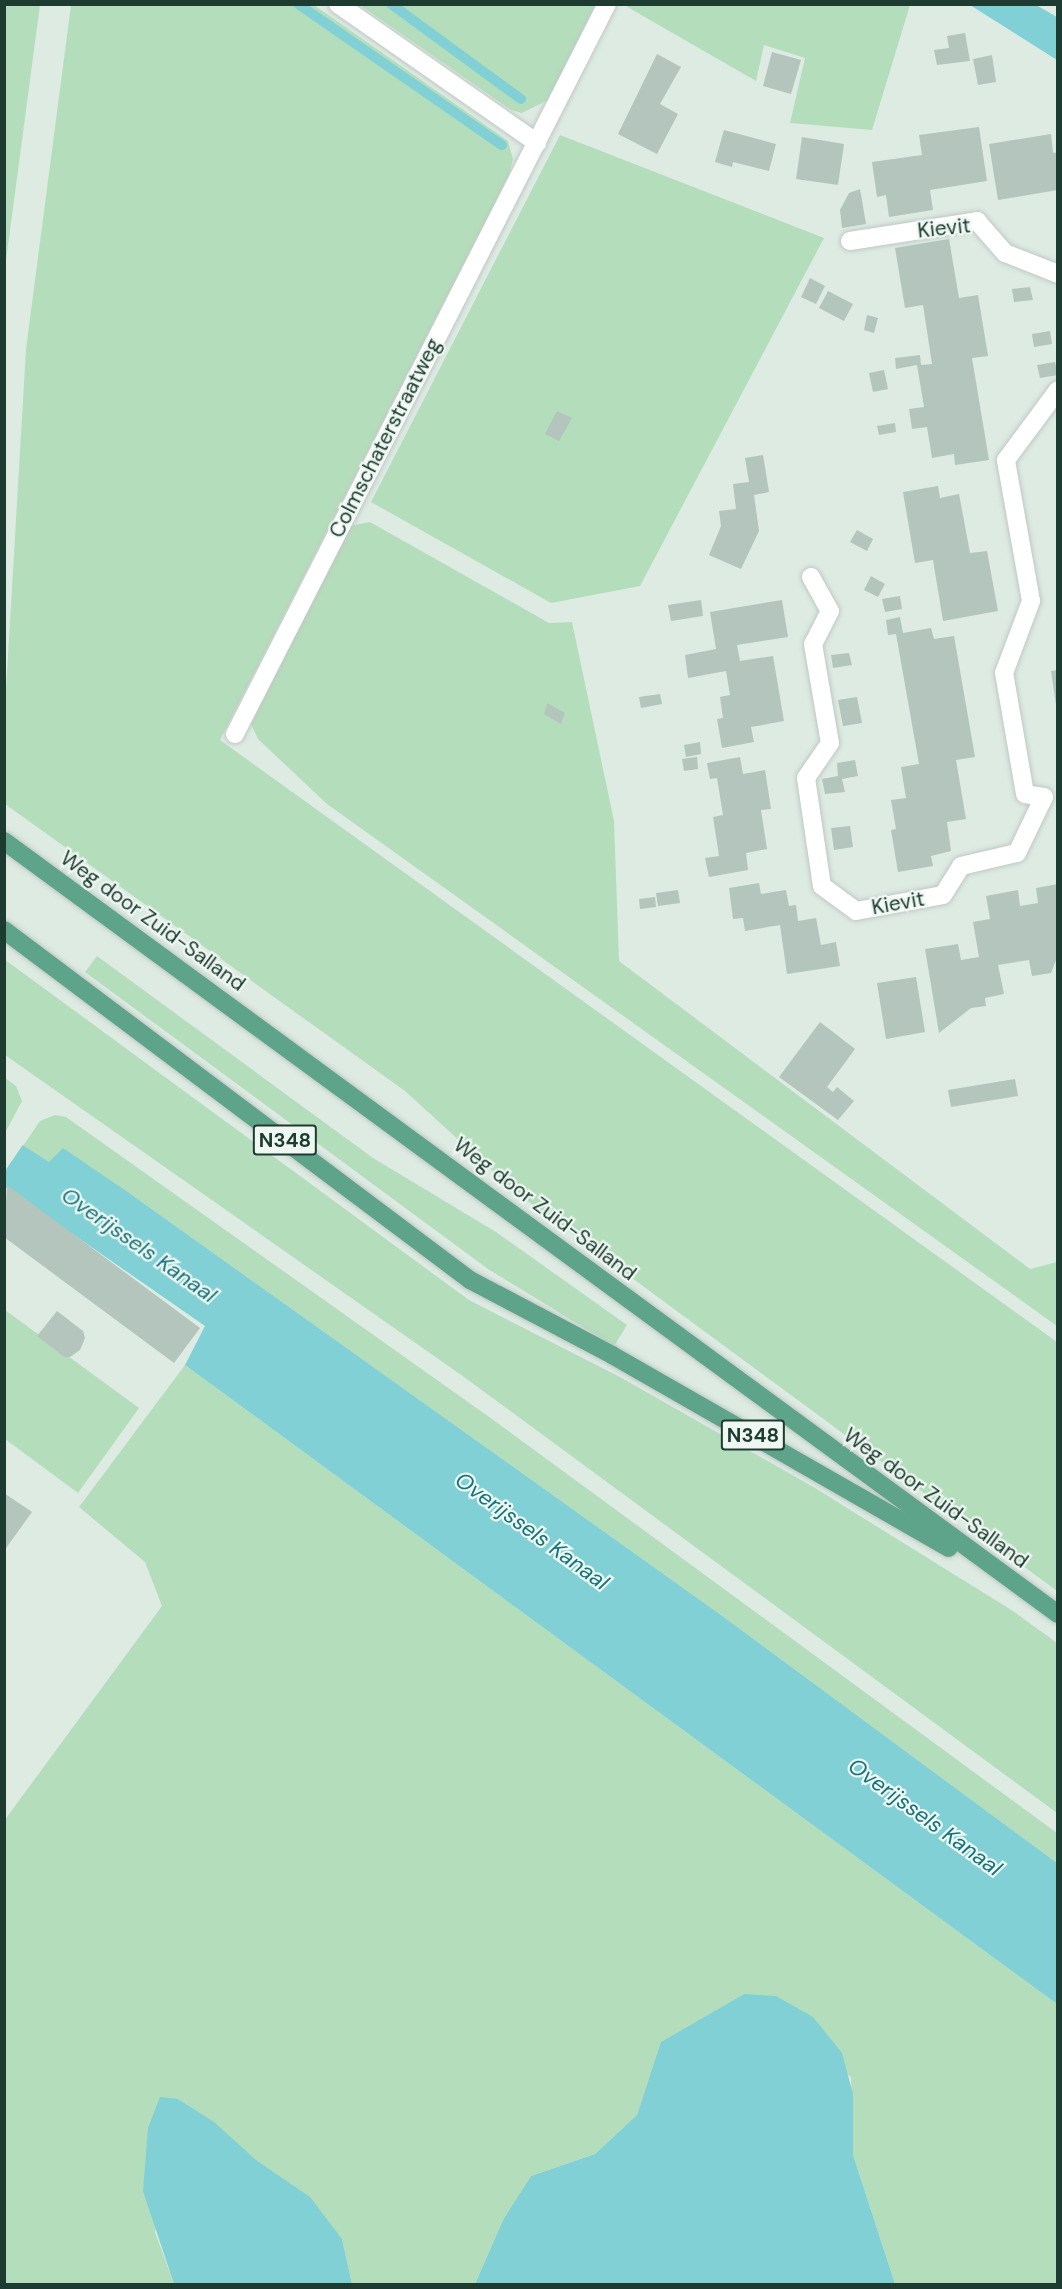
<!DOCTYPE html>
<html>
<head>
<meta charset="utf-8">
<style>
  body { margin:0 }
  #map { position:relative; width:1062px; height:2289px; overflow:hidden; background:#ddebe3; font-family:"DM Sans",sans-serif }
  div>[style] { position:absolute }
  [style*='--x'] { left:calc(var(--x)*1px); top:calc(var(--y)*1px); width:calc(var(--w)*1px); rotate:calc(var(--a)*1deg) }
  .green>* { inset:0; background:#b4debb }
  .water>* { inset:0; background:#80d0d5 }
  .pier>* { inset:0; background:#ddebe3 }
  .stream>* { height:10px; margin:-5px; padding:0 5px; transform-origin:5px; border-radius:5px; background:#80d0d5 }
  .building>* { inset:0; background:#b3c5bc }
  .roads { filter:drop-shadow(0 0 2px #c0c8c5) drop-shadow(0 0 2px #c0c8c5) }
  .street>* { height:18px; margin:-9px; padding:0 9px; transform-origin:9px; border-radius:9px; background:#fff }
  .primary>* { height:18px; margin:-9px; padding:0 9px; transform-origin:9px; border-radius:9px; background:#5ea48b }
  span { translate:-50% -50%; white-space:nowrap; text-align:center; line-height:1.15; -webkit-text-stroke:4.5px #eef7f2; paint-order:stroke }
  .shield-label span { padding:2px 4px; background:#eef7f2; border:2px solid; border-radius:4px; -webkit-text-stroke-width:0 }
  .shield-label { font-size:20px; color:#1e3b31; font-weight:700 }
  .street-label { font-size:21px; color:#1e3b31 }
  .water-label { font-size:22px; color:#14737b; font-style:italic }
  .frame { position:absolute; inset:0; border:6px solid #1e3b31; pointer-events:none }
</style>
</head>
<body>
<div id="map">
  <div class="green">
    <div style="clip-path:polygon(5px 4px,40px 5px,5px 268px,4px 5px)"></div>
    <div style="clip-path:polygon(71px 5px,314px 5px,508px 141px,513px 159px,509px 175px,220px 740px,1057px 1342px,1057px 1591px,518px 1194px,405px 1091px,5px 804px,5px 707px,26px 349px)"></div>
    <div style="clip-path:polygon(360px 5px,595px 5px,548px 100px,522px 113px,511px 110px)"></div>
    <div style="clip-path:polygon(624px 5px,910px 5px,872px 130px,790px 123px,805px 58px,764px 45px,756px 81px)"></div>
    <div style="clip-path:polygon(560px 135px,824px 238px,640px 586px,551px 603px,371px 502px)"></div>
    <div style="clip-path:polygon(370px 522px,549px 623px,572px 622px,614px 821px,619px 961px,1030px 1269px,1057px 1262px,1057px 1326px,327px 804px,258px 739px,251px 724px,350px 526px)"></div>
    <div style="clip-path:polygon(97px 956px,373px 1158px,496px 1232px,627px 1325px,614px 1346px,488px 1269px,85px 972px)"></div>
    <div style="clip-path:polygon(4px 959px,469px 1300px,620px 1377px,815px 1488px,1013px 1611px,1057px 1643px,1057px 1813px,464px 1377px,5px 1055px)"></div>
    <div style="clip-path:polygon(4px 1077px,16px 1086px,22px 1101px,5px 1133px)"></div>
    <div style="clip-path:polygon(55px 1115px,66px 1117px,492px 1419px,1057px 1833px,1057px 1863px,721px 1615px,132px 1195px,49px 1162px,23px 1146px,40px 1121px)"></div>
    <div style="clip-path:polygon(5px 1310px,139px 1408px,78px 1493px,5px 1439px)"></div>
    <div style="clip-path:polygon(185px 1365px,1057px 2004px,1057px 2284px,895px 2284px,853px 2155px,851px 2077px,744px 1994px,662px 2042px,637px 2115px,595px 2154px,531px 2176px,504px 2218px,475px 2284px,352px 2284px,342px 2239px,213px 2122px,178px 2099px,155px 2232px,174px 2284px,5px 2284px,4px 1821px,162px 1606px,145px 1562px,79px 1507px)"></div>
  </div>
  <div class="water">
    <div style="clip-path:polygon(970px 5px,1036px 5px,1057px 17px,1057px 60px)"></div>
    <div style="clip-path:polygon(4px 1133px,49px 1162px,63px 1148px,132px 1195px,721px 1615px,1057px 1863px,1057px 2004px,185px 1365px,205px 1326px,5px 1187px)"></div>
    <div style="clip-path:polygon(744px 1994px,776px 1996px,813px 2017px,842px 2053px,853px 2094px,853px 2155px,895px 2284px,475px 2284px,504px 2218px,531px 2176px,595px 2154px,637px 2115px,661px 2042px)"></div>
    <div style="clip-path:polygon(160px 2097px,178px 2099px,214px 2122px,256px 2160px,310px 2197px,342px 2239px,352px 2284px,174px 2284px,143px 2191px,148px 2128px)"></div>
  </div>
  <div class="pier">
    <div style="clip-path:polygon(7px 1131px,24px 1143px,5px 1171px,5px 1134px)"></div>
  </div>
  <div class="stream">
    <div style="--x:298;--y:4;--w:248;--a:34.7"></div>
    <div style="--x:391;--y:4;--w:161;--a:36.2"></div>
  </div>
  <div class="building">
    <div style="clip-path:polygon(965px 33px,970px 61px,937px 65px,934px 50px,949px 48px,947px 36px)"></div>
    <div style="clip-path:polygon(772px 52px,801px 60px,791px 94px,763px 86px)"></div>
    <div style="clip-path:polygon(657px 54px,681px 67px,660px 104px,678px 114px,657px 154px,618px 134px)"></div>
    <div style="clip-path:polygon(992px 55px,996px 82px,978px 85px,973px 59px)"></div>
    <div style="clip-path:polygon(979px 127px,987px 181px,930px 190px,933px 210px,889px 217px,886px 195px,877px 197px,872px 162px,922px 155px,919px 135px)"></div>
    <div style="clip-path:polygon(724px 130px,776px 144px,769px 171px,733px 162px,732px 167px,715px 162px)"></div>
    <div style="clip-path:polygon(1051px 134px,1053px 153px,1058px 152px,1058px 190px,998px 200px,989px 144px)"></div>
    <div style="clip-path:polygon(802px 137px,844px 144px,838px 185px,796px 179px)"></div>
    <div style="clip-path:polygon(860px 189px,866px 224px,842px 228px,840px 210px,849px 193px)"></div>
    <div style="clip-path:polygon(949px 239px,959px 298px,978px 295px,988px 356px,972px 358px,989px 460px,955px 465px,954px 454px,932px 458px,927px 427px,912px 429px,909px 409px,924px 407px,917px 365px,896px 369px,895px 358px,920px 355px,921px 365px,932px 364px,923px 305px,905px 308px,895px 248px)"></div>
    <div style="clip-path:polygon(810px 278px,825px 286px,816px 304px,801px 297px)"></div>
    <div style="clip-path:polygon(1030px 287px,1033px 300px,1014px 302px,1012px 289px)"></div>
    <div style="clip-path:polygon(828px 291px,853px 304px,844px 321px,819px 308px)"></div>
    <div style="clip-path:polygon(867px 315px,878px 318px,874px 333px,864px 330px)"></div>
    <div style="clip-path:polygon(1050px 331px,1052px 344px,1034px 347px,1032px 334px)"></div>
    <div style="clip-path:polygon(1055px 362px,1058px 375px,1040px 378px,1037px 365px)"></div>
    <div style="clip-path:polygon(884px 370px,888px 389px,873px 392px,869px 373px)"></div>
    <div style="clip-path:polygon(557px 411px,572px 418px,559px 441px,545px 434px)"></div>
    <div style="clip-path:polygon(895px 423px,896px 432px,879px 435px,877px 426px)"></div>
    <div style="clip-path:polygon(763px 455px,769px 492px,754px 495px,759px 531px,741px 569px,709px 555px,721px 526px,719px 511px,736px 509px,733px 484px,749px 482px,745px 458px)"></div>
    <div style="clip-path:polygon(938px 486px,940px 498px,959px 494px,970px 553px,987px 551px,998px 611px,943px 621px,933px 560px,915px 563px,903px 492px)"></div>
    <div style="clip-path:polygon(857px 530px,873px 539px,867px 551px,850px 542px)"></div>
    <div style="clip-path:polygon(871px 576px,885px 584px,878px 597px,864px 590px)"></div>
    <div style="clip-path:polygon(900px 596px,902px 609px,885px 612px,882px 599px)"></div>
    <div style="clip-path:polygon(701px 600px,703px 616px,671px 621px,668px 605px)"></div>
    <div style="clip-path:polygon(782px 600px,788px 637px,737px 645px,740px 661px,773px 656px,784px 721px,751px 727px,754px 742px,722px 748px,717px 719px,723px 718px,720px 697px,730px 695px,726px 671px,688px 678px,685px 655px,716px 649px,710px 612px)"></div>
    <div style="clip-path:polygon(900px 617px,903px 633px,931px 628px,934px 639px,954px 636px,975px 757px,956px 760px,966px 819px,947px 822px,951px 851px,931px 856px,933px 866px,898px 872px,891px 830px,896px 829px,891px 800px,906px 798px,901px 767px,919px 764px,896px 634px,888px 635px,886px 620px)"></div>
    <div style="clip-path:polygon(849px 653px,852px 665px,833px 668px,831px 655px)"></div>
    <div style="clip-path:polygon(1058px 670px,1058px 705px,1056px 705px,1051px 671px)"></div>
    <div style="clip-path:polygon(660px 694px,662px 704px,641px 708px,639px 697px)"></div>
    <div style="clip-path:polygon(857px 697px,862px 723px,843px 726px,838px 700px)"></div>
    <div style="clip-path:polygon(547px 703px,565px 713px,561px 724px,544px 714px)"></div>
    <div style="clip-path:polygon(700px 742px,701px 754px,686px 757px,684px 745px)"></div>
    <div style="clip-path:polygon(697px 757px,698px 769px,684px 771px,682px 759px)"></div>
    <div style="clip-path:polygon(740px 757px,743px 774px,765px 770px,771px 809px,761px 810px,767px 849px,746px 853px,748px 870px,709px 877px,705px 858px,719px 856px,713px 817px,723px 815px,717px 778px,710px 779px,707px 763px)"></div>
    <div style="clip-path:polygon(855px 760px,858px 776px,842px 779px,845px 792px,825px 794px,822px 779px,838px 776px,837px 763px)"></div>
    <div style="clip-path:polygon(850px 826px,853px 847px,834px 850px,831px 828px)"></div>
    <div style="clip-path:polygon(759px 883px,761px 894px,786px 890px,789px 906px,796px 905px,798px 921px,816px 918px,821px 945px,836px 942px,840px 966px,787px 974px,780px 925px,745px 931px,743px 918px,733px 919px,729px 888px)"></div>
    <div style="clip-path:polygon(1058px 884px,1058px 955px,1051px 973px,1032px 976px,1029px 960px,998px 965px,1004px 994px,985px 998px,986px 1006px,971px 1008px,939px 1033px,925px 949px,958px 944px,961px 960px,979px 957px,973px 922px,990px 919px,986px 896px,1018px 890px,1020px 906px,1038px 903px,1036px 888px)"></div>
    <div style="clip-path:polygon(678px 890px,680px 903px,658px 906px,656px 893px)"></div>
    <div style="clip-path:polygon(655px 897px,656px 907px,640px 909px,639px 899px)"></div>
    <div style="clip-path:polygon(916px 977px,925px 1032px,886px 1039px,877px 983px)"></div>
    <div style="clip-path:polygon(820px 1022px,855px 1049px,827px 1087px,833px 1092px,837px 1087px,854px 1101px,838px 1120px,779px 1077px)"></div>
    <div style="clip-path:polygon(1015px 1079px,1018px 1096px,951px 1107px,948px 1090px)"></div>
    <div style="clip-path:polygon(7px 1185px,200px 1328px,174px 1363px,4px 1237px)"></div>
    <div style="clip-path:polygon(57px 1311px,83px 1331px,85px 1338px,80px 1350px,70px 1357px,64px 1357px,37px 1336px)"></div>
    <div style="clip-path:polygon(4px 1493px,32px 1512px,4px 1551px)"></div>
  </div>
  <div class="roads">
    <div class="street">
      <div style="--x:338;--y:4;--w:243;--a:34.9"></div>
      <div style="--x:850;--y:241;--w:129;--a:-8.9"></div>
      <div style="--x:977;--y:221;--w:43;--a:48.8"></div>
      <div style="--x:1005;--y:253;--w:57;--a:21.6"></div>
      <div style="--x:811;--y:577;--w:39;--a:61"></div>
      <div style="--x:830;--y:611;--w:37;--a:117"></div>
      <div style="--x:813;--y:644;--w:100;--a:80.3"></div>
      <div style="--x:830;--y:743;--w:42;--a:124.4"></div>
      <div style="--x:806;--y:778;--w:109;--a:81.6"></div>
      <div style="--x:822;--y:886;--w:42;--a:36.3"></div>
      <div style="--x:856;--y:911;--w:88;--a:-10.4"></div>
      <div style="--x:943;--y:895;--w:34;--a:-58"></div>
      <div style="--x:961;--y:866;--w:57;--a:-13.1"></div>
      <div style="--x:1017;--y:853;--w:62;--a:-64.3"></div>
      <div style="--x:1044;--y:797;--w:19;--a:-171"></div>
      <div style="--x:1025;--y:794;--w:123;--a:-99.8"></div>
      <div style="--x:1004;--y:673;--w:77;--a:-69.4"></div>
      <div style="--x:1031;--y:601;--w:143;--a:-100.1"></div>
      <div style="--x:1006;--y:460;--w:87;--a:-53.4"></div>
      <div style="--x:235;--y:734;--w:819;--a:-63"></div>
    </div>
    <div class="primary">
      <div style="--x:4;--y:841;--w:1307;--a:36.26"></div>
      <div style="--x:4;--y:930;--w:583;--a:36.91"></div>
      <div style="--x:470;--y:1280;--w:161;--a:27.8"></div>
      <div style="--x:612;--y:1355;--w:388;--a:29.8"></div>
    </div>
  </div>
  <div class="shield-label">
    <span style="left:285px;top:1140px">N348</span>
    <span style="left:753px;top:1435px">N348</span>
  </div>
  <div class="street-label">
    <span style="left:944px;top:228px;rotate:-6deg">Kievit</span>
    <span style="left:385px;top:438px;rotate:-63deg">Colmschaterstraatweg</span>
    <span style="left:898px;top:903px;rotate:-10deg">Kievit</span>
    <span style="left:153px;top:921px;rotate:36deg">Weg door Zuid-Salland</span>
    <span style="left:545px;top:1209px;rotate:37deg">Weg door Zuid-Salland</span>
    <span style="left:936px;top:1498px;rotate:36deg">Weg door Zuid-Salland</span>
  </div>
  <div class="water-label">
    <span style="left:139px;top:1245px;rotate:35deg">Overijssels Kanaal</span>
    <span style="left:532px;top:1531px;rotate:36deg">Overijssels Kanaal</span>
    <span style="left:925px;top:1817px;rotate:36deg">Overijssels Kanaal</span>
  </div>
  <div class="frame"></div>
</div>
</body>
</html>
